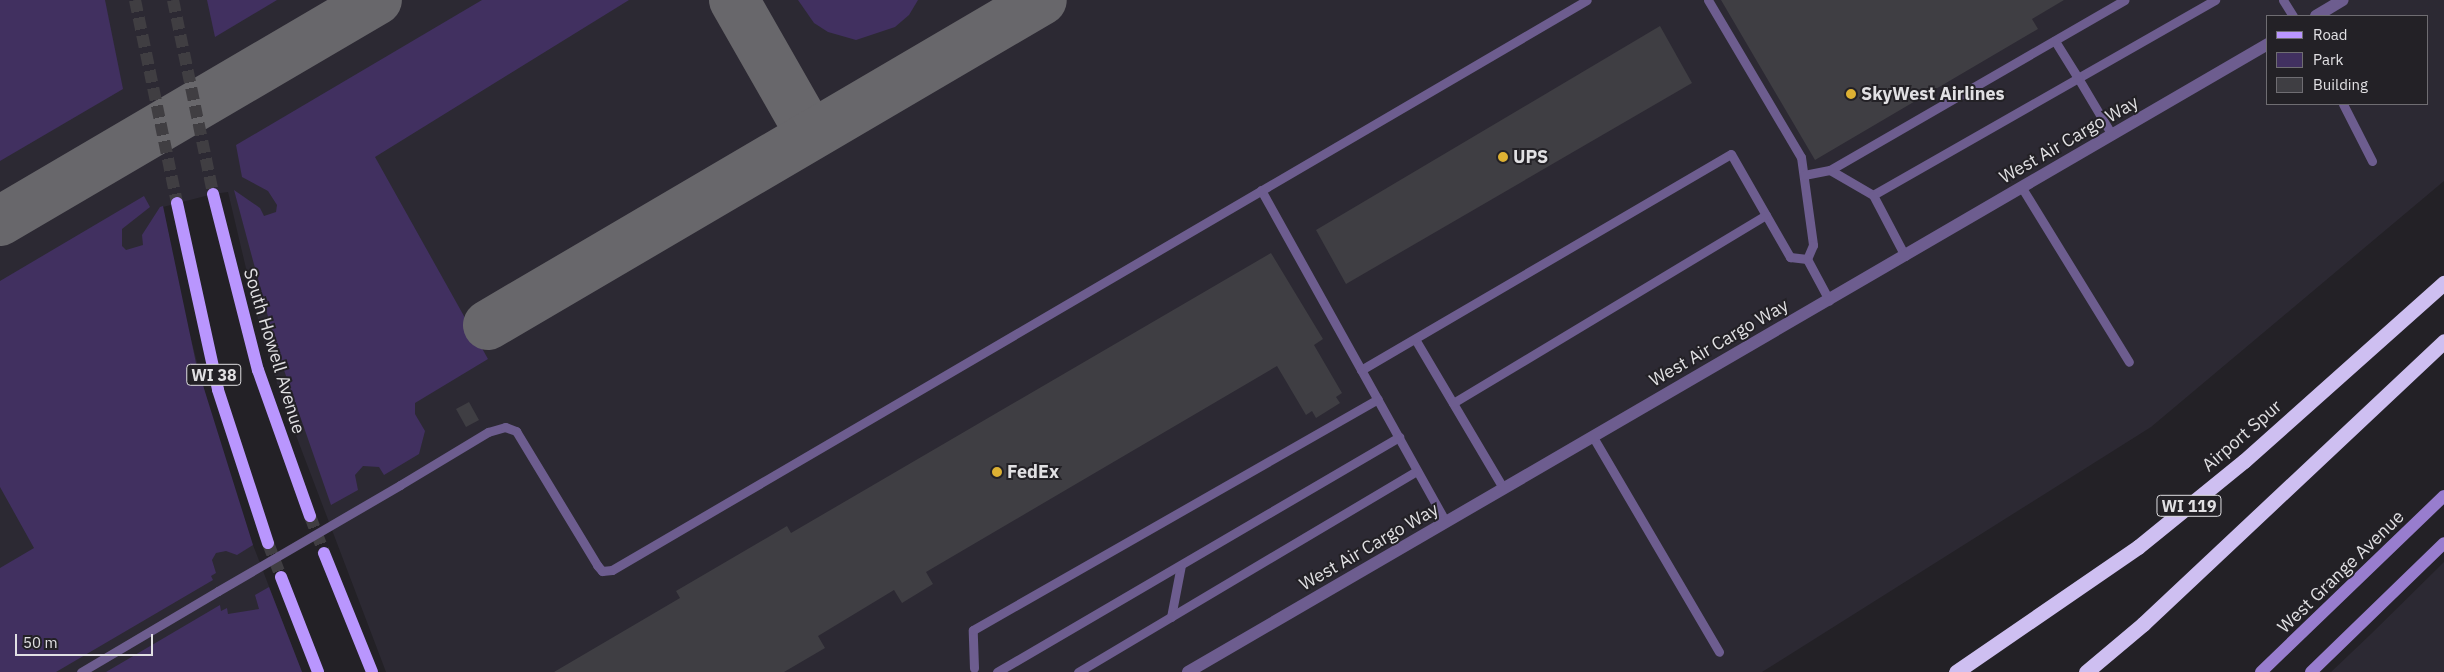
<!DOCTYPE html>
<html>
<head>
<meta charset="utf-8">
<style>
  body { margin:0 }
  #map { position:relative; width:2444px; height:672px; overflow:hidden; background:#232126; font-family:"IBM Plex Sans",sans-serif }
  div>[style] { position:absolute }
  [style*='--x'] { left:calc(var(--x)*1px); top:calc(var(--y)*1px); width:calc(var(--w)*1px); rotate:calc(var(--a)*1deg) }
  .built>* { inset:0; background:#2c2933 }
  .green>* { inset:0; background:#413060 }
  .taxiway>* { height:50px; margin:-25px; padding:0 25px; transform-origin:25px; border-radius:25px; background:#68676b }
  .building>* { inset:0; background:#3f3e43 }
  .primary-tunnel>* { height:12px; margin-top:-6px; transform-origin:0; background:repeating-linear-gradient(90deg,#403e42 0 12px,transparent 0 18px) }
  .lane>* { height:9px; margin:-4.5px; padding:0 4.5px; transform-origin:4.5px; border-radius:4.5px; background:#6d5d8f }
  .street>* { height:12px; margin:-6px; padding:0 6px; transform-origin:6px; border-radius:6px; background:#6d5d8f }
  .secondary>* { height:12px; margin:-6px; padding:0 6px; transform-origin:6px; border-radius:6px; background:#987dce }
  .primary>* { height:12px; margin:-6px; padding:0 6px; transform-origin:6px; border-radius:6px; background:#b996fe }
  .highway>* { height:15px; margin:-7.5px; padding:0 7.5px; transform-origin:7.5px; border-radius:7.5px; background:#cebff1 }
  .lane-bridge>* { height:9px; margin:-4.5px; padding:0 4.5px; transform-origin:4.5px; border-radius:4.5px; background:#6d5d8f }
  .dots>* { width:14px; height:14px; translate:-50% -50%; box-sizing:border-box; border:2px solid #232126; border-radius:50% }
  span { translate:-50% -50%; white-space:nowrap; text-align:center; line-height:1.15; -webkit-text-stroke:4px #232126; paint-order:stroke }
  .shield-label span { padding:1px 4px; background:#232126; border:1px solid; border-radius:4px; -webkit-text-stroke-width:0 }
  .shield-label { font-size:16px; color:#e1e0e3; font-weight:700 }
  .poi-label { font-size:18px; color:#e1e0e3; font-weight:700 }
  .left { translate:0 -50%; text-align:left }
  .street-label { font-size:18px; color:#e1e0e3 }
  .legend { position:absolute; left:2266px; top:15px; width:162px; height:90px; box-sizing:border-box; background:#232126; border:1px solid #6f6d72; margin:0; padding:6px 9px; list-style:none; font-size:15px; color:#e1e0e3 }
  .legend li { display:flex; align-items:center; gap:10px; height:25px }
  .legend b { width:25px; border:1px solid #6f6d72 }
  .scale { position:absolute; left:15px; top:634px; width:138px; height:22px; box-sizing:border-box; border:2px solid #e1e0e3; border-top:0; padding-left:6px; font-size:15px; line-height:18px; white-space:nowrap; color:#e1e0e3; -webkit-text-stroke:4px #232126; paint-order:stroke }
</style>
</head>
<body>
<div id="map">
  <div class="built">
    <div style="clip-path:polygon(evenodd,0 0,2444px 0,2444px 181px,2151px 427px,1762px 672px,386px 672px,281px 396px,261px 332px,228px 192px,213px 194px,163px 207px,187px 324px,215px 430px,253px 545px,302px 672px,0 672px,0 0,2268px 16px,2428px 16px,2428px 104px,2268px 104px,2268px 16px)"></div>
    <div style="clip-path:polygon(2444px 562px,2444px 672px,2331px 672px,2372px 633px)"></div>
  </div>
  <div class="green">
    <div style="clip-path:polygon(0 0,105px 0,123px 89px,0 161px)"></div>
    <div style="clip-path:polygon(207px 0,277px 0,215px 37px)"></div>
    <div style="clip-path:polygon(482px 0,629px 0,375px 157px,488px 359px,415px 403px,415px 414px,425px 431px,419px 454px,384px 475px,379px 467px,363px 466px,355px 475px,358px 490px,331px 505px,277px 350px,234px 190px,260px 208px,264px 216px,276px 212px,277px 205px,268px 191px,242px 177px,236px 145px)"></div>
    <div style="clip-path:polygon(798px 0,918px 0,909px 15px,895px 27px,856px 40px,828px 32px,814px 23px)"></div>
    <div style="clip-path:polygon(144px 196px,150px 207px,122px 229px,122px 246px,126px 250px,143px 245px,142px 235px,160px 207px,163px 206px,196px 363px,253px 545px,237px 555px,226px 551px,216px 553px,212px 560px,216px 573px,211px 576px,213px 580px,56px 672px,0 672px,0 568px,34px 548px,0 487px,0 281px)"></div>
    <div style="clip-path:polygon(269px 587px,302px 672px,106px 672px,220px 605px,221px 611px,227px 608px,228px 614px,259px 609px,255px 595px)"></div>
  </div>
  <div class="taxiway">
    <div style="--x:734;--y:0;--w:155;--a:60.3"></div>
    <div style="--x:0;--y:221;--w:437;--a:-30.4"></div>
    <div style="--x:488;--y:325;--w:642;--a:-30.4"></div>
  </div>
  <div class="building">
    <div style="clip-path:polygon(1721px 0,2064px 0,2032px 19px,2038px 29px,1815px 160px)"></div>
    <div style="clip-path:polygon(1660px 26px,1692px 83px,1346px 284px,1316px 230px)"></div>
    <div style="clip-path:polygon(1271px 253px,1323px 339px,1314px 345px,1342px 393px,1336px 397px,1340px 403px,1316px 418px,1312px 411px,1306px 415px,1277px 366px,926px 572px,933px 584px,902px 603px,894px 590px,818px 636px,825px 648px,784px 672px,554px 672px,680px 598px,676px 591px,787px 526px,791px 533px)"></div>
    <div style="clip-path:polygon(469px 402px,479px 420px,466px 427px,456px 409px)"></div>
  </div>
  <div class="primary-tunnel">
    <div style="--x:135;--y:0;--w:207;--a:78.3"></div>
    <div style="--x:173;--y:0;--w:198;--a:78.3"></div>
    <div style="--x:310;--y:516;--w:40;--a:69"></div>
    <div style="--x:268;--y:543;--w:36;--a:69"></div>
  </div>
  <div class="lane">
    <div style="--x:1708;--y:0;--w:182;--a:59.4"></div>
    <div style="--x:1801;--y:157;--w:89;--a:82.2"></div>
    <div style="--x:1813;--y:245;--w:15;--a:113"></div>
    <div style="--x:1807;--y:259;--w:47;--a:61.8"></div>
    <div style="--x:2283;--y:0;--w:19;--a:58"></div>
    <div style="--x:2343;--y:104;--w:64;--a:63"></div>
    <div style="--x:2112;--y:135;--w:66;--a:-120.8"></div>
    <div style="--x:2078;--y:78;--w:158;--a:-29.7"></div>
    <div style="--x:1830;--y:170;--w:340;--a:-30"></div>
    <div style="--x:1804;--y:175;--w:26;--a:-11"></div>
    <div style="--x:1830;--y:170;--w:50;--a:30.2"></div>
    <div style="--x:1873;--y:195;--w:236;--a:-29.7"></div>
    <div style="--x:2078;--y:78;--w:44;--a:-121.9"></div>
    <div style="--x:2022;--y:188;--w:204;--a:58.4"></div>
    <div style="--x:1261;--y:190;--w:380;--a:60.9"></div>
    <div style="--x:1873;--y:195;--w:69;--a:62.3"></div>
    <div style="--x:1415;--y:339;--w:173;--a:59.4"></div>
    <div style="--x:1361;--y:370;--w:428;--a:-30.3"></div>
    <div style="--x:1731;--y:154;--w:119;--a:60.2"></div>
    <div style="--x:1790;--y:257;--w:17;--a:7"></div>
    <div style="--x:1453;--y:403;--w:365;--a:-31"></div>
    <div style="--x:1593;--y:437;--w:249;--a:59.6"></div>
    <div style="--x:400;--y:485;--w:103;--a:-31.1"></div>
    <div style="--x:488;--y:432;--w:18;--a:-16"></div>
    <div style="--x:505;--y:427;--w:12;--a:20"></div>
    <div style="--x:516;--y:431;--w:157;--a:58.8"></div>
    <div style="--x:597;--y:565;--w:8;--a:50"></div>
    <div style="--x:602;--y:571;--w:10;--a:-6"></div>
    <div style="--x:612;--y:570;--w:1129;--a:-30.31"></div>
    <div style="--x:1171;--y:617;--w:53;--a:-79.1"></div>
    <div style="--x:974;--y:668;--w:38;--a:-92"></div>
    <div style="--x:973;--y:630;--w:466;--a:-29.7"></div>
    <div style="--x:81;--y:672;--w:159;--a:-30.6"></div>
    <div style="--x:997;--y:672;--w:466;--a:-30.3"></div>
    <div style="--x:1078;--y:672;--w:394;--a:-30.7"></div>
  </div>
  <div class="street">
    <div style="--x:2316;--y:16;--w:31;--a:-31"></div>
    <div style="--x:1188;--y:672;--w:1249;--a:-30.18"></div>
  </div>
  <div class="secondary">
    <div style="--x:2261;--y:672;--w:254;--a:-43.9"></div>
    <div style="--x:2311;--y:672;--w:185;--a:-44.1"></div>
  </div>
  <div class="primary">
    <div style="--x:213;--y:194;--w:182;--a:75.7"></div>
    <div style="--x:258;--y:370;--w:155;--a:70.4"></div>
    <div style="--x:177;--y:203;--w:191;--a:77.6"></div>
    <div style="--x:218;--y:390;--w:161;--a:71.9"></div>
    <div style="--x:324;--y:553;--w:128;--a:68"></div>
    <div style="--x:281;--y:577;--w:102;--a:68.7"></div>
  </div>
  <div class="highway">
    <div style="--x:1956;--y:672;--w:221;--a:-34.5"></div>
    <div style="--x:2138;--y:547;--w:136;--a:-39.1"></div>
    <div style="--x:2244;--y:461;--w:268;--a:-41.7"></div>
    <div style="--x:2086;--y:672;--w:75;--a:-40.1"></div>
    <div style="--x:2143;--y:624;--w:413;--a:-43.2"></div>
  </div>
  <div class="lane-bridge">
    <div style="--x:218;--y:591;--w:211;--a:-30.2"></div>
  </div>
  <div class="dots">
    <div style="left:1851px;top:94px;background:#ddb133"></div>
    <div style="left:1503px;top:157px;background:#ddb133"></div>
    <div style="left:997px;top:472px;background:#ddb133"></div>
  </div>
  <div class="shield-label">
    <span style="left:214px;top:375px">WI 38</span>
    <span style="left:2189px;top:506px">WI 119</span>
  </div>
  <div class="poi-label">
    <span class="left" style="left:1861px;top:94px">SkyWest Airlines</span>
    <span class="left" style="left:1513px;top:157px">UPS</span>
    <span class="left" style="left:1007px;top:472px">FedEx</span>
  </div>
  <div class="street-label">
    <span style="left:2069px;top:140px;rotate:-30deg">West Air Cargo Way</span>
    <span style="left:1719px;top:343px;rotate:-30deg">West Air Cargo Way</span>
    <span style="left:274px;top:351px;rotate:73deg">South Howell Avenue</span>
    <span style="left:2242px;top:436px;rotate:-41deg">Airport Spur</span>
    <span style="left:1369px;top:547px;rotate:-30deg">West Air Cargo Way</span>
    <span style="left:2341px;top:572px;rotate:-44deg">West Grange Avenue</span>
  </div>
  <ul class="legend">
  <li><b style="height:6px;background:#b996fe"></b>Road</li>
  <li><b style="height:14px;background:#413060"></b>Park</li>
  <li><b style="height:14px;background:#3f3e43"></b>Building</li>
  </ul>
  <div class="scale">50 m</div>
</div>
</body>
</html>
